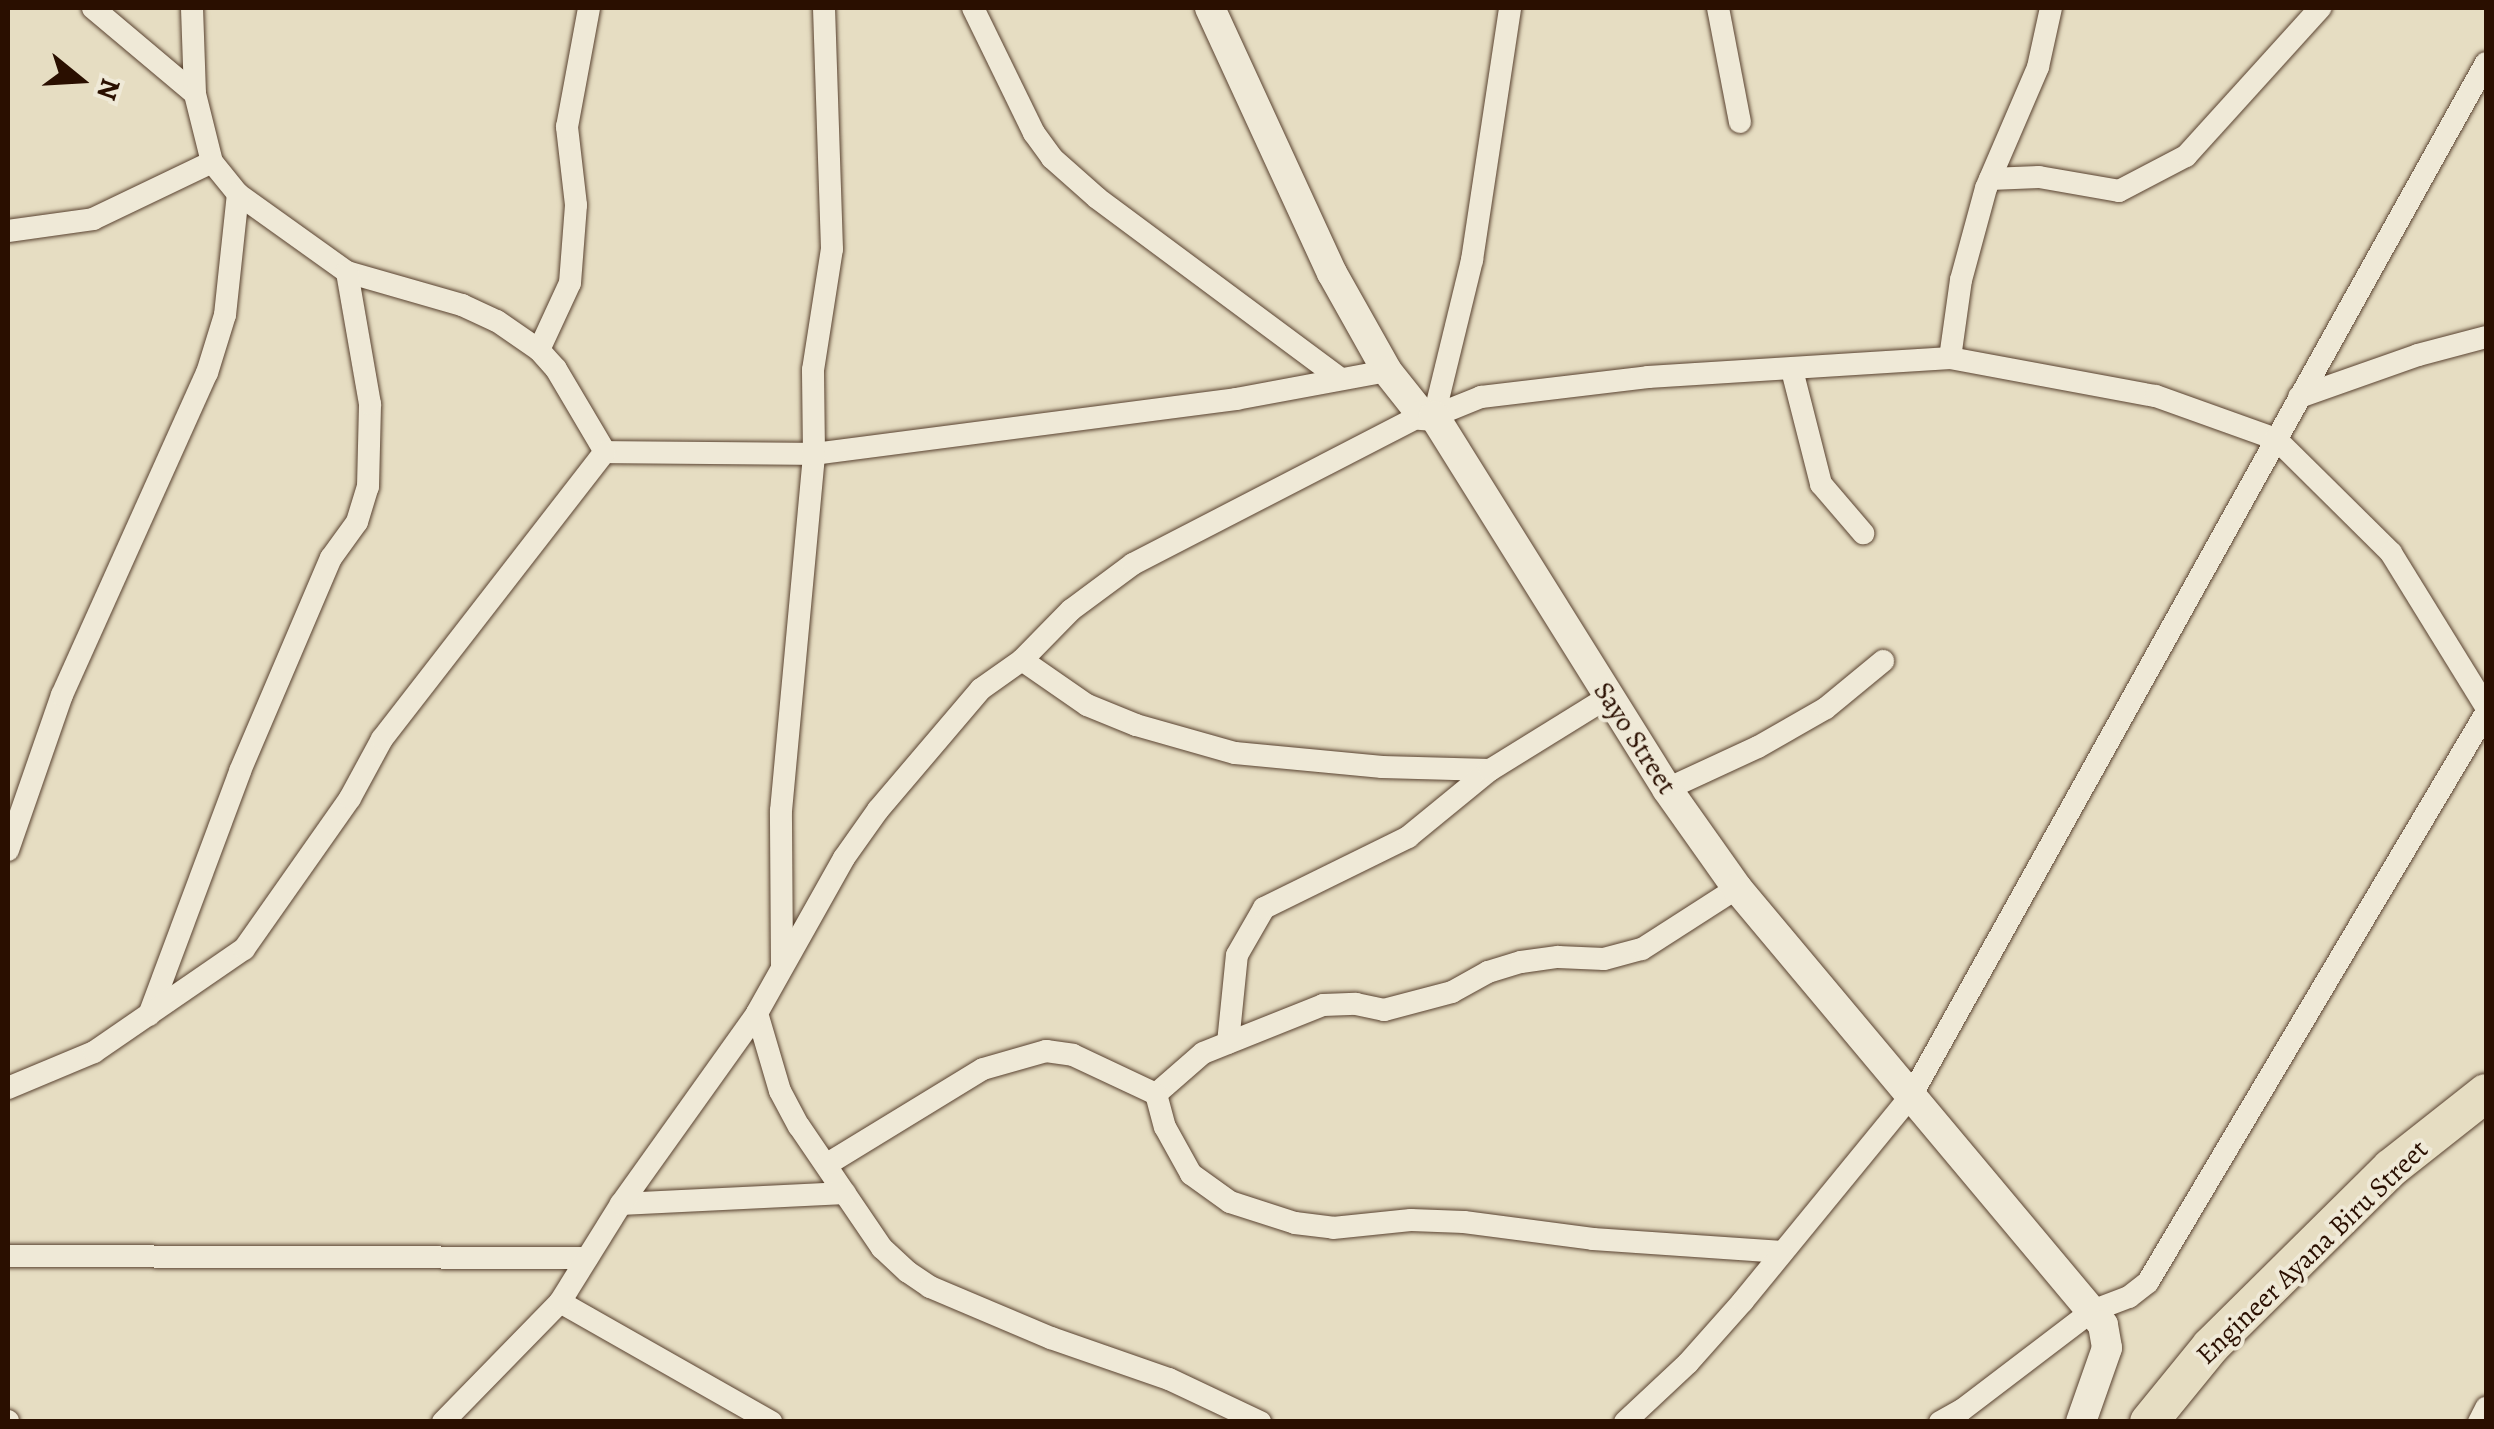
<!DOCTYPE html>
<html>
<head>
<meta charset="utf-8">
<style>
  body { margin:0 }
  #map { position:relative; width:2494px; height:1429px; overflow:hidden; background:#e6ddc2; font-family:Alegreya,serif }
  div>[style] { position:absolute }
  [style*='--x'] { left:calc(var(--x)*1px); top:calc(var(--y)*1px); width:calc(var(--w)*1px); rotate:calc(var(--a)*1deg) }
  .roads { filter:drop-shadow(0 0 2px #594230) drop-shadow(0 0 2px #594230) }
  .minor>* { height:22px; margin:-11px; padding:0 11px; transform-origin:11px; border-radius:11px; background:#efe9d7 }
  .tertiary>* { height:30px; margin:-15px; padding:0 15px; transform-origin:15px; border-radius:15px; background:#efe9d7 }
  .primary>* { height:38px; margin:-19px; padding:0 19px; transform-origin:19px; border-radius:19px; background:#e6ddc2 }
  span { translate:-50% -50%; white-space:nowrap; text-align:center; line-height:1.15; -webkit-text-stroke:8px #efe9d7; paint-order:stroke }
  .street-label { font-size:28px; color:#2a0f00 }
  .frame { position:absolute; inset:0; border:10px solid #2a0f00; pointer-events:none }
  .north { position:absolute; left:30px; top:30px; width:100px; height:100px; -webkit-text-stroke:8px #efe9d7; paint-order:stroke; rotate:108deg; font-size:28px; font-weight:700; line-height:40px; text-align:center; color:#2a0f00 }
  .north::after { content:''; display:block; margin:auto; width:35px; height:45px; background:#2a0f00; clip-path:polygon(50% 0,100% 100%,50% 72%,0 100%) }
</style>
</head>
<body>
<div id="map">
  <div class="roads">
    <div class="minor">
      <div style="--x:93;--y:8;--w:133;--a:40.1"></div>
      <div style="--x:192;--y:8;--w:86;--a:88"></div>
      <div style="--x:195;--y:94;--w:70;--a:76"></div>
      <div style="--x:212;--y:162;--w:41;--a:50.9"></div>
      <div style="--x:238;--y:194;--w:134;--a:35.6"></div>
      <div style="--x:347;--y:272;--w:120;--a:16"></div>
      <div style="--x:462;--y:305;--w:38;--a:25"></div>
      <div style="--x:497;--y:321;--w:51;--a:34.6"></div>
      <div style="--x:539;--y:350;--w:25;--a:48"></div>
      <div style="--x:556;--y:369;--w:96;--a:59.4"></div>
      <div style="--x:973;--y:8;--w:139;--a:64"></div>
      <div style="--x:1034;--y:133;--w:31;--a:54"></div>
      <div style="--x:1052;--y:158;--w:60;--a:41.6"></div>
      <div style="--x:1097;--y:198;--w:302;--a:36.6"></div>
      <div style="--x:1718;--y:8;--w:116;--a:79.1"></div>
      <div style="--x:1990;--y:179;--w:49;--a:-2.3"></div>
      <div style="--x:2039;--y:177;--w:81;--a:9.9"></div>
      <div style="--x:2119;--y:191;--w:76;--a:-27.6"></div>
      <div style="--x:2186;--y:156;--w:200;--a:-47.8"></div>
      <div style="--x:8;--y:231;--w:86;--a:-8"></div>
      <div style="--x:93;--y:219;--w:132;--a:-25.6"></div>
      <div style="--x:539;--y:350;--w:74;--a:-65.2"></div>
      <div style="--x:570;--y:283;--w:78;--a:-85.6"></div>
      <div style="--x:576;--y:205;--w:79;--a:-96.6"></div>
      <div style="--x:567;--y:127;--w:121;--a:-79.5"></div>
      <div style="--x:1950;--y:358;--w:79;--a:-82"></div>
      <div style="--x:1961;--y:280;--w:95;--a:-74.8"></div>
      <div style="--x:1986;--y:188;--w:132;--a:-66.7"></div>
      <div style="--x:2038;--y:67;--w:60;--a:-77.6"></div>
      <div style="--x:1792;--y:370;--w:118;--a:75.7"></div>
      <div style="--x:1821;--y:484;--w:65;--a:49.4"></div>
      <div style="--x:2299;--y:397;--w:126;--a:-19.4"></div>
      <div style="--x:2418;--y:355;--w:70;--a:-14.8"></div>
      <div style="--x:1434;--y:416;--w:51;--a:-22"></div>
      <div style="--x:1481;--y:397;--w:168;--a:-6.8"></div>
      <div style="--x:1648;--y:377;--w:303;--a:-3.6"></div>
      <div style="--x:1950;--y:358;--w:209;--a:10.5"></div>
      <div style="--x:2156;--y:396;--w:127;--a:19.7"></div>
      <div style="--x:2276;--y:439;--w:162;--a:44.7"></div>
      <div style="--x:2391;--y:553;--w:181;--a:58.3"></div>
      <div style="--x:1434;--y:416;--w:161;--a:-76.3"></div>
      <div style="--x:1472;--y:260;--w:255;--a:-81.4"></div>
      <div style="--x:605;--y:452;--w:209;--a:0.5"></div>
      <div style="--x:814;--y:454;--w:426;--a:-7.4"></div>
      <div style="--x:1236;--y:399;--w:154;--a:-10.5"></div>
      <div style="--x:1022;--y:660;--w:79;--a:34.7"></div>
      <div style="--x:1087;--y:705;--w:53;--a:22.2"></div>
      <div style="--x:1136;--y:725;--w:103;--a:15.8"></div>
      <div style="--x:1235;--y:753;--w:148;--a:5.4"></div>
      <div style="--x:1382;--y:767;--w:108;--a:1.6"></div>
      <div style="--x:1667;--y:789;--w:100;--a:-24.8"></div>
      <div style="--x:1758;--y:747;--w:78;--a:-29.8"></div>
      <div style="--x:1826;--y:708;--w:74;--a:-39.5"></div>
      <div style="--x:8;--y:850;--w:164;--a:-70.8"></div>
      <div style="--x:62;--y:695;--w:353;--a:-65.8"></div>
      <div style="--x:207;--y:373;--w:61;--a:-72.8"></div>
      <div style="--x:225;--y:315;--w:122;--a:-83.9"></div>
      <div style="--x:782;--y:966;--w:155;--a:-90.4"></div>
      <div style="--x:781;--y:811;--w:359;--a:-84.7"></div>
      <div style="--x:814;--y:454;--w:84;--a:-90.7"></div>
      <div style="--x:813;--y:370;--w:122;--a:-81.1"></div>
      <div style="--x:832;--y:249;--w:241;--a:-91.9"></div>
      <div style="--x:757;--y:1013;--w:81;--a:73.6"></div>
      <div style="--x:780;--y:1091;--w:40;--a:62"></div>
      <div style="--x:799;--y:1126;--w:148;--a:55.8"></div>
      <div style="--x:882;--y:1248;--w:35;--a:43"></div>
      <div style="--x:908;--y:1272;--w:27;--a:34"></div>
      <div style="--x:930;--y:1287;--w:131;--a:22.9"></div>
      <div style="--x:1051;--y:1338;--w:125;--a:19.2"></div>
      <div style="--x:1169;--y:1379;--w:101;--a:25.3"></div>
      <div style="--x:149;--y:1015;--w:260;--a:-69.5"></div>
      <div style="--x:240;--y:771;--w:232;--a:-66.9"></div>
      <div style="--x:331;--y:558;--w:44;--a:-54.2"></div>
      <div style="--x:357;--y:522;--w:37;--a:-73"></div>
      <div style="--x:368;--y:487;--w:83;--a:-88.6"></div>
      <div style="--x:370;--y:404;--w:134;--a:-99.9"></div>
      <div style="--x:1228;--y:1043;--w:88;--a:-84.2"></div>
      <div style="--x:1237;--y:955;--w:54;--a:-60.1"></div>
      <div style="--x:1264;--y:908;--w:161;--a:-26.2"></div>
      <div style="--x:1408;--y:837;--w:106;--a:-39.3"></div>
      <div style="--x:1490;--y:770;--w:139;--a:-31.7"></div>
      <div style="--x:8;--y:1088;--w:93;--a:-22.7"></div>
      <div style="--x:94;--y:1052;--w:182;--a:-34.5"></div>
      <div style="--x:244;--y:949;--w:184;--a:-54.9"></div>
      <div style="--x:350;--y:798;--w:67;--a:-61.5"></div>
      <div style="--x:382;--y:739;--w:363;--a:-52.2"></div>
      <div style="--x:1156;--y:1094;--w:62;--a:-41.1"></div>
      <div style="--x:1203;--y:1053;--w:129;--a:-21.8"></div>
      <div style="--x:1323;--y:1005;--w:33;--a:-2"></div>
      <div style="--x:1356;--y:1004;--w:29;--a:12"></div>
      <div style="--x:1384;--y:1010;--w:70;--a:-14.8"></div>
      <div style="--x:1452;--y:992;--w:41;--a:-29.1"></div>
      <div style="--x:1488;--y:972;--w:34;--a:-17"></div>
      <div style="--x:1521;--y:962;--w:37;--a:-8"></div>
      <div style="--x:1558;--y:957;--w:46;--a:2.5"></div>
      <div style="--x:1604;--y:959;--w:39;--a:-15"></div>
      <div style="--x:1642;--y:949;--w:113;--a:-32.7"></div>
      <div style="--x:829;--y:1163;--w:180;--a:-31.4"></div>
      <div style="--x:983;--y:1069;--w:66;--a:-15.9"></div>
      <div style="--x:1046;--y:1051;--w:27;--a:8"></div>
      <div style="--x:1073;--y:1055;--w:92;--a:25.2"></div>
      <div style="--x:1156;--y:1094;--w:34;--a:75"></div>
      <div style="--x:1165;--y:1127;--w:54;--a:61"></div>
      <div style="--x:1191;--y:1174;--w:48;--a:35.7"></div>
      <div style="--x:1230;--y:1202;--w:68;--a:17.9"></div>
      <div style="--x:1295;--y:1223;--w:38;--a:7"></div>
      <div style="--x:1333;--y:1228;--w:78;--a:-5.9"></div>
      <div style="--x:1411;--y:1220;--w:53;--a:2.2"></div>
      <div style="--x:1464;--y:1222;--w:130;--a:7.5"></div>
      <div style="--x:1593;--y:1239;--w:190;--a:3.9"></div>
      <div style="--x:621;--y:1204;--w:224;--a:-2.8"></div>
      <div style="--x:8;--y:1256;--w:579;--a:0.2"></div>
      <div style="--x:560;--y:1302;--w:243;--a:29.6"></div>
      <div style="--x:8;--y:1421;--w:1;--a:90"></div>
      <div style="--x:443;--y:1422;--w:168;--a:-45.7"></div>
      <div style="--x:560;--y:1302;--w:115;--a:-58.1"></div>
      <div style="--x:621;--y:1204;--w:234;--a:-54.5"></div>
      <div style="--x:757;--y:1013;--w:178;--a:-60.7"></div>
      <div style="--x:844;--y:858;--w:59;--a:-54.7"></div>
      <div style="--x:878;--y:810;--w:159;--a:-49.6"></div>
      <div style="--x:981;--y:689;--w:50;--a:-35.3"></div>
      <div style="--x:1022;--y:660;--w:70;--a:-45.6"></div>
      <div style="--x:1071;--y:610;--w:77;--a:-36.6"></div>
      <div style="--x:1133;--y:564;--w:325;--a:-27.3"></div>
      <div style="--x:1625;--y:1422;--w:86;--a:-43.1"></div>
      <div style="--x:1688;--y:1363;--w:83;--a:-48.4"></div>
      <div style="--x:1743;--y:1301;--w:265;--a:-50.7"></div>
      <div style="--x:1911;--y:1096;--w:1182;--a:-60.9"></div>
      <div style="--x:1940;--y:1422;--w:25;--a:-29"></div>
      <div style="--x:1962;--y:1410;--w:163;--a:-37.3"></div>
      <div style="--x:2092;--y:1311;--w:40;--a:-21"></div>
      <div style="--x:2129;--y:1297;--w:24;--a:-38"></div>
      <div style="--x:2148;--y:1282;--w:662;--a:-59.29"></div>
      <div style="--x:2479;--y:1422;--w:16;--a:-63"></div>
    </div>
    <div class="tertiary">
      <div style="--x:1210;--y:8;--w:292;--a:65.3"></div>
      <div style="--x:1332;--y:273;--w:112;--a:60.7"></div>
      <div style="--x:1387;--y:371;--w:56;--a:51.5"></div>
      <div style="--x:1422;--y:415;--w:12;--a:5"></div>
      <div style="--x:1434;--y:416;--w:440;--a:58"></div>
      <div style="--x:1667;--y:789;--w:121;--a:54.7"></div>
      <div style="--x:1737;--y:888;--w:570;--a:50.05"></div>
      <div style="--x:2103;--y:1325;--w:23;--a:80"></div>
      <div style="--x:2107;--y:1348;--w:78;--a:109.4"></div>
    </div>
    <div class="primary">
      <div style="--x:2149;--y:1422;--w:98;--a:-50.8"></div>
      <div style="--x:2211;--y:1346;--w:253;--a:-44.7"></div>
      <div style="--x:2391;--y:1168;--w:121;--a:-38.3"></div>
    </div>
  </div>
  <div class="street-label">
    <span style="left:1635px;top:738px;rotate:57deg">Sayo Street</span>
    <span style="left:2312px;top:1252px;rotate:-44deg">Engineer Ayana Biru Street</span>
  </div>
  <div class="frame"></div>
  <div class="north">N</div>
</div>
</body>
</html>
